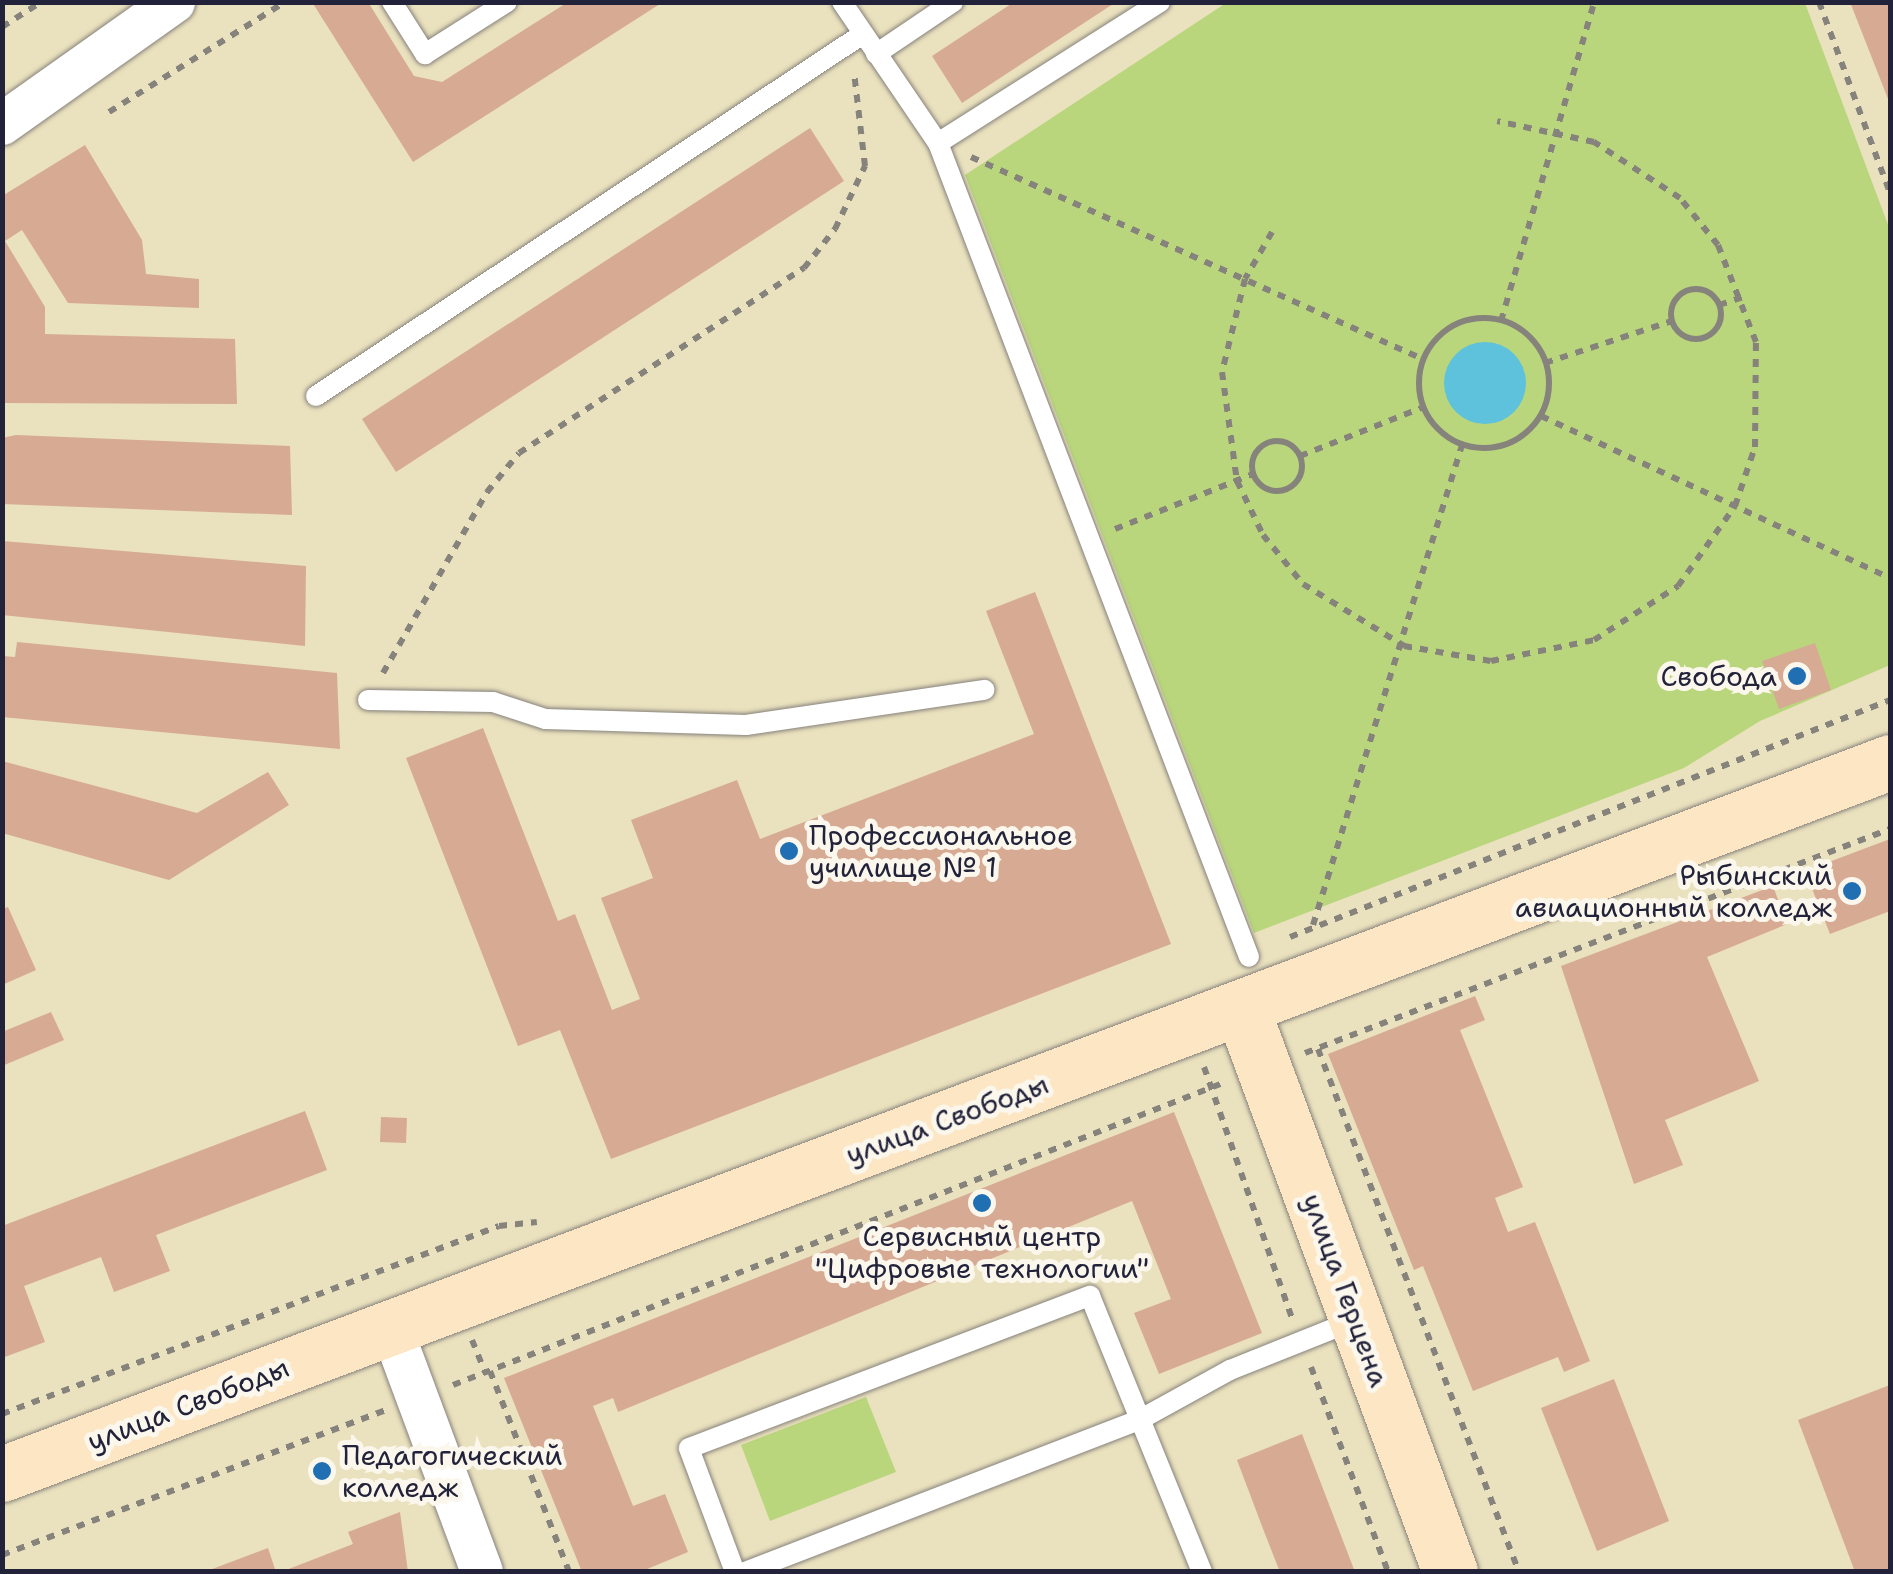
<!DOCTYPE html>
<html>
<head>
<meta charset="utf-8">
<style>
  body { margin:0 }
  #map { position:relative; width:1893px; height:1574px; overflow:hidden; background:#eae1be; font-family:"Shantell Sans",sans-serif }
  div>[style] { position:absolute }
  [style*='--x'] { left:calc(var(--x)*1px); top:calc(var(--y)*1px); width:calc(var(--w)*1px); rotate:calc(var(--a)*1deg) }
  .green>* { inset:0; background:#b9d67c }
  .water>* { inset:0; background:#5ec2dc }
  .round { border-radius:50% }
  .building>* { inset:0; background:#d7aa93 }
  .path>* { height:6px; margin-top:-3px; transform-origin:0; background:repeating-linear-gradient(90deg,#86827c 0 8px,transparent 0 16px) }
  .path>.ring { margin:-3px; padding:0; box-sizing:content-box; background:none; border:6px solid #86827c; border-radius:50% }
  .roads { filter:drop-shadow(0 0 2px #86827c) drop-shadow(0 0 2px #86827c) }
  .service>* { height:20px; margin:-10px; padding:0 10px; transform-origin:10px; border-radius:10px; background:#fff }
  .minor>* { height:42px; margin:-21px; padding:0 21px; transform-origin:21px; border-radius:21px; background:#fff }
  .secondary>* { height:55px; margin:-27.5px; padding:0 27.5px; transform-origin:27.5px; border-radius:27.5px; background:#fce6c4 }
  .dots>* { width:28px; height:28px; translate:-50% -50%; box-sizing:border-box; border:5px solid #fbf7ec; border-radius:50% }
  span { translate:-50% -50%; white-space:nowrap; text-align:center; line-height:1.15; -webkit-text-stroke:10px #fbf7ec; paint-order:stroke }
  .poi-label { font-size:28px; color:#22223b }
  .right { translate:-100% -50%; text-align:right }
  .left { translate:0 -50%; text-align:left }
  .street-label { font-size:28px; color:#22223b }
  .frame { position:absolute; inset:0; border:5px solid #22223b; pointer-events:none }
</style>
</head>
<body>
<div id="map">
  <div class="green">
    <div style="clip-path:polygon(1226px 3px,1805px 3px,1890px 230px,1890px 665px,1760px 721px,1684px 768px,1254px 933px,965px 175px)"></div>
    <div style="clip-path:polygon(866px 1397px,896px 1472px,770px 1521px,741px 1445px)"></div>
  </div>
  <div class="water">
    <div class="round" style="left:1444px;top:342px;width:82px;height:82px"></div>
  </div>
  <div class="building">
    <div style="clip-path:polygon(312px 2px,368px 2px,414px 76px,442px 82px,568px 2px,663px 2px,413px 162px)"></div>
    <div style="clip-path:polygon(1014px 2px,1116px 2px,962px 103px,932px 56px)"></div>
    <div style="clip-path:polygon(1850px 2px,1890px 2px,1890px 104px)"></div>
    <div style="clip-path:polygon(810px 128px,844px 181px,396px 472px,362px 419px)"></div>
    <div style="clip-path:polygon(85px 145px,142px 240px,146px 274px,199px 279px,199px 308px,68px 303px,22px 230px,5px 241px,45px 307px,45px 334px,235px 339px,237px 404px,2px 403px,2px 196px)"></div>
    <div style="clip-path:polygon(16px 435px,290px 446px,292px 515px,2px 504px,2px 438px)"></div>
    <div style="clip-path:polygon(2px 541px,306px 566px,305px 646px,2px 615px)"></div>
    <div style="clip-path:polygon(1035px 592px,1171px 944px,611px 1159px,560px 1030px,518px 1046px,406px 758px,483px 728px,558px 921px,575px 914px,612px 1010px,640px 999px,601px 898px,653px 878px,631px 820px,737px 780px,760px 839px,1034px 734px,986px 611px)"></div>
    <div style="clip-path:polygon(17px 642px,337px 673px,340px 749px,2px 717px,2px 656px,15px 657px)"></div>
    <div style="clip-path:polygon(1815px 643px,1831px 690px,1779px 709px,1762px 661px)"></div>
    <div style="clip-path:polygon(2px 761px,197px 813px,268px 772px,289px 805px,169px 880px,2px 833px)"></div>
    <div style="clip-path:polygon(1890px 839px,1890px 911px,1830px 934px,1805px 871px)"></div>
    <div style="clip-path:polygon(1773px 886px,1787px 924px,1707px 957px,1759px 1081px,1665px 1120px,1683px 1165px,1634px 1184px,1561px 966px)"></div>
    <div style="clip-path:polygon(8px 907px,36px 970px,2px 985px,2px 909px)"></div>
    <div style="clip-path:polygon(1475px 996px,1485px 1020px,1460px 1030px,1523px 1187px,1495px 1198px,1508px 1232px,1535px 1222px,1590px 1361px,1564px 1372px,1558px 1357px,1473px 1391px,1423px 1266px,1414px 1270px,1328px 1054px)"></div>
    <div style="clip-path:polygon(51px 1012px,64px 1040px,2px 1066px,2px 1032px)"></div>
    <div style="clip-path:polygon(305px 1111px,327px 1170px,156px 1235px,170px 1271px,114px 1292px,101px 1257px,24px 1286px,45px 1342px,2px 1358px,2px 1226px)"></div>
    <div style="clip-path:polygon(1174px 1112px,1262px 1333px,1159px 1374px,1134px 1313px,1171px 1299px,1132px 1201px,618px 1412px,613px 1398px,593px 1406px,633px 1506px,665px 1494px,688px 1552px,640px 1572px,582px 1572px,504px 1378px)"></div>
    <div style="clip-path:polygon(381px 1117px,407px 1118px,406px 1143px,380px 1142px)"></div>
    <div style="clip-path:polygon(1614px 1379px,1669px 1521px,1597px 1551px,1541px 1408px)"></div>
    <div style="clip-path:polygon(1890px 1385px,1890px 1572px,1855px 1572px,1798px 1420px)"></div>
    <div style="clip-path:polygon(1302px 1434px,1355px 1572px,1280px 1572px,1265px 1534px,1237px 1460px)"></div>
    <div style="clip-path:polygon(400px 1512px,408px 1572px,281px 1572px,353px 1544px,348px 1532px)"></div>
    <div style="clip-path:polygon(268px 1548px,276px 1572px,207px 1572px,207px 1571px)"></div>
  </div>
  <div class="path">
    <div style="--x:1819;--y:2;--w:204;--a:69.6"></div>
    <div style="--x:2;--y:27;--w:46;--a:-32.7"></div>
    <div style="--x:109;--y:112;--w:208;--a:-32"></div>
    <div style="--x:971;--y:157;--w:496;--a:24.1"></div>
    <div style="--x:1272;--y:232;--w:54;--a:119.9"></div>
    <div style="--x:1245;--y:279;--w:96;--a:103.9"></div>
    <div style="--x:1222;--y:372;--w:110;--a:82.2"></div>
    <div style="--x:1237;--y:481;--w:60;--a:64.3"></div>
    <div style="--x:1263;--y:535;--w:63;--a:50.8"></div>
    <div style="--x:1303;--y:584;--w:119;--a:31.5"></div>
    <div style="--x:1404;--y:646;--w:88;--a:9.8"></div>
    <div style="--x:1491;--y:661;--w:105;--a:-11.5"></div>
    <div style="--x:1594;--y:640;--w:100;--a:-32.7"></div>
    <div style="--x:1678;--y:586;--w:98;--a:-54.5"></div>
    <div style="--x:1735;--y:506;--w:62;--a:-71.3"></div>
    <div style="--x:1755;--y:447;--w:105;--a:-89.5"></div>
    <div style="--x:1756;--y:342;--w:104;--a:-111.4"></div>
    <div style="--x:1718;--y:245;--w:60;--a:-129"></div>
    <div style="--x:1680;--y:198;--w:103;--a:-146.9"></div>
    <div style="--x:1594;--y:142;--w:99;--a:-167.8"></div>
    <div class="ring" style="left:1671px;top:289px;width:44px;height:44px"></div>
    <div style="--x:1719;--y:305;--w:26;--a:-18"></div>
    <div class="ring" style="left:1419px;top:318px;width:124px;height:124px"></div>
    <div style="--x:1501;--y:321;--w:332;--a:-73.7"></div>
    <div style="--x:1545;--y:363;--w:134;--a:-18.3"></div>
    <div style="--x:1541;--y:416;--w:385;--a:24.9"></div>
    <div class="ring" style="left:1252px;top:441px;width:44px;height:44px"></div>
    <div style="--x:1300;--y:456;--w:133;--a:-21.6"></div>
    <div style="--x:1115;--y:529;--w:149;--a:-21.7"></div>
    <div style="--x:383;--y:673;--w:209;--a:-60.1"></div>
    <div style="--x:487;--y:492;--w:50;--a:-50.6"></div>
    <div style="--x:519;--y:453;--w:340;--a:-33"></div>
    <div style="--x:804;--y:268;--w:50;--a:-51.5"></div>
    <div style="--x:835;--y:229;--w:70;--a:-64.5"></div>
    <div style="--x:865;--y:166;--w:95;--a:-96.7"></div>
    <div style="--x:1313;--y:925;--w:503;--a:-72.75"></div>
    <div style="--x:1290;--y:937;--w:645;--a:-21.55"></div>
    <div style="--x:1318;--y:1049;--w:560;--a:68.98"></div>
    <div style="--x:1305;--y:1053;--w:626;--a:-20.95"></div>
    <div style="--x:1204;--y:1067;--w:266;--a:70.7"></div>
    <div style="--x:472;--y:1340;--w:35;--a:68"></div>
    <div style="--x:1311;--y:1367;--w:219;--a:69.4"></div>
    <div style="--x:490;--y:1371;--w:216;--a:68.5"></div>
    <div style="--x:453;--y:1385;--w:827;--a:-21.42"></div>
    <div style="--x:2;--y:1414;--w:531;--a:-20.72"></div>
    <div style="--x:499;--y:1226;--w:38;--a:-6"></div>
    <div style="--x:2;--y:1555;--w:410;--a:-20.7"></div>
  </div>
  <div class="roads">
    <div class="service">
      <div style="--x:392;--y:2;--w:62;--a:57.6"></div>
      <div style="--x:425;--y:54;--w:97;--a:-32.4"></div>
      <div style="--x:842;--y:2;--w:171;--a:55.8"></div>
      <div style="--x:938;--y:143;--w:871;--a:69.09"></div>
      <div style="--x:876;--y:54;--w:93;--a:-34"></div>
      <div style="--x:938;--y:143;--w:263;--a:-32.4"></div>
      <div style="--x:316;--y:396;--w:656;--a:-33.5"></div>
      <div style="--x:368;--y:700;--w:125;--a:0.9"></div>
      <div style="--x:493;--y:702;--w:55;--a:18.1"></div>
      <div style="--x:545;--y:719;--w:201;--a:1.7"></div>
      <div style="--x:746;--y:725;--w:241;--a:-8.4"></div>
      <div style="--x:735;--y:1572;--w:132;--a:-110.4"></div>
      <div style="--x:689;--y:1448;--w:429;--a:-20.8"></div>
      <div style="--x:1090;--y:1296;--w:298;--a:67.9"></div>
      <div style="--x:745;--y:1572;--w:425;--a:-21.1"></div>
      <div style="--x:1141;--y:1419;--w:102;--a:-28.8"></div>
      <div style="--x:1230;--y:1370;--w:135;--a:-21.8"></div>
    </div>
    <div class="minor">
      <div style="--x:2;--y:124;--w:211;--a:-35.3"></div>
      <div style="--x:391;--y:1327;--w:261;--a:69.6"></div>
    </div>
    <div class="secondary">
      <div style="--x:1242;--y:1009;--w:600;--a:69.72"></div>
      <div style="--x:2;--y:1474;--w:2018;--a:-20.66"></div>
    </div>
  </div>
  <div class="dots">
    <div style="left:1797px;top:676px;background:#1f6fb2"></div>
    <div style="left:789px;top:851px;background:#1f6fb2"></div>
    <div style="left:1852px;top:891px;background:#1f6fb2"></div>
    <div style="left:982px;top:1203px;background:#1f6fb2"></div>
    <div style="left:322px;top:1471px;background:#1f6fb2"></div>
  </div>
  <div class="poi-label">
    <span class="right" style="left:1777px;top:676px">Свобода</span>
    <span class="left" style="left:809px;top:851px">Профессиональное<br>училище № 1</span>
    <span class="right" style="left:1832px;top:891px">Рыбинский<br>авиационный колледж</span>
    <span style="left:982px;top:1252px">Сервисный центр<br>"Цифровые технологии"</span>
    <span class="left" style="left:342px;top:1471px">Педагогический<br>колледж</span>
  </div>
  <div class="street-label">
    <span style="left:947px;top:1119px;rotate:-20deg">улица Свободы</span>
    <span style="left:1346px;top:1290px;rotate:70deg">улица Герцена</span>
    <span style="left:188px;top:1404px;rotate:-21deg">улица Свободы</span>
  </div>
  <div class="frame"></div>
</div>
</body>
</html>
